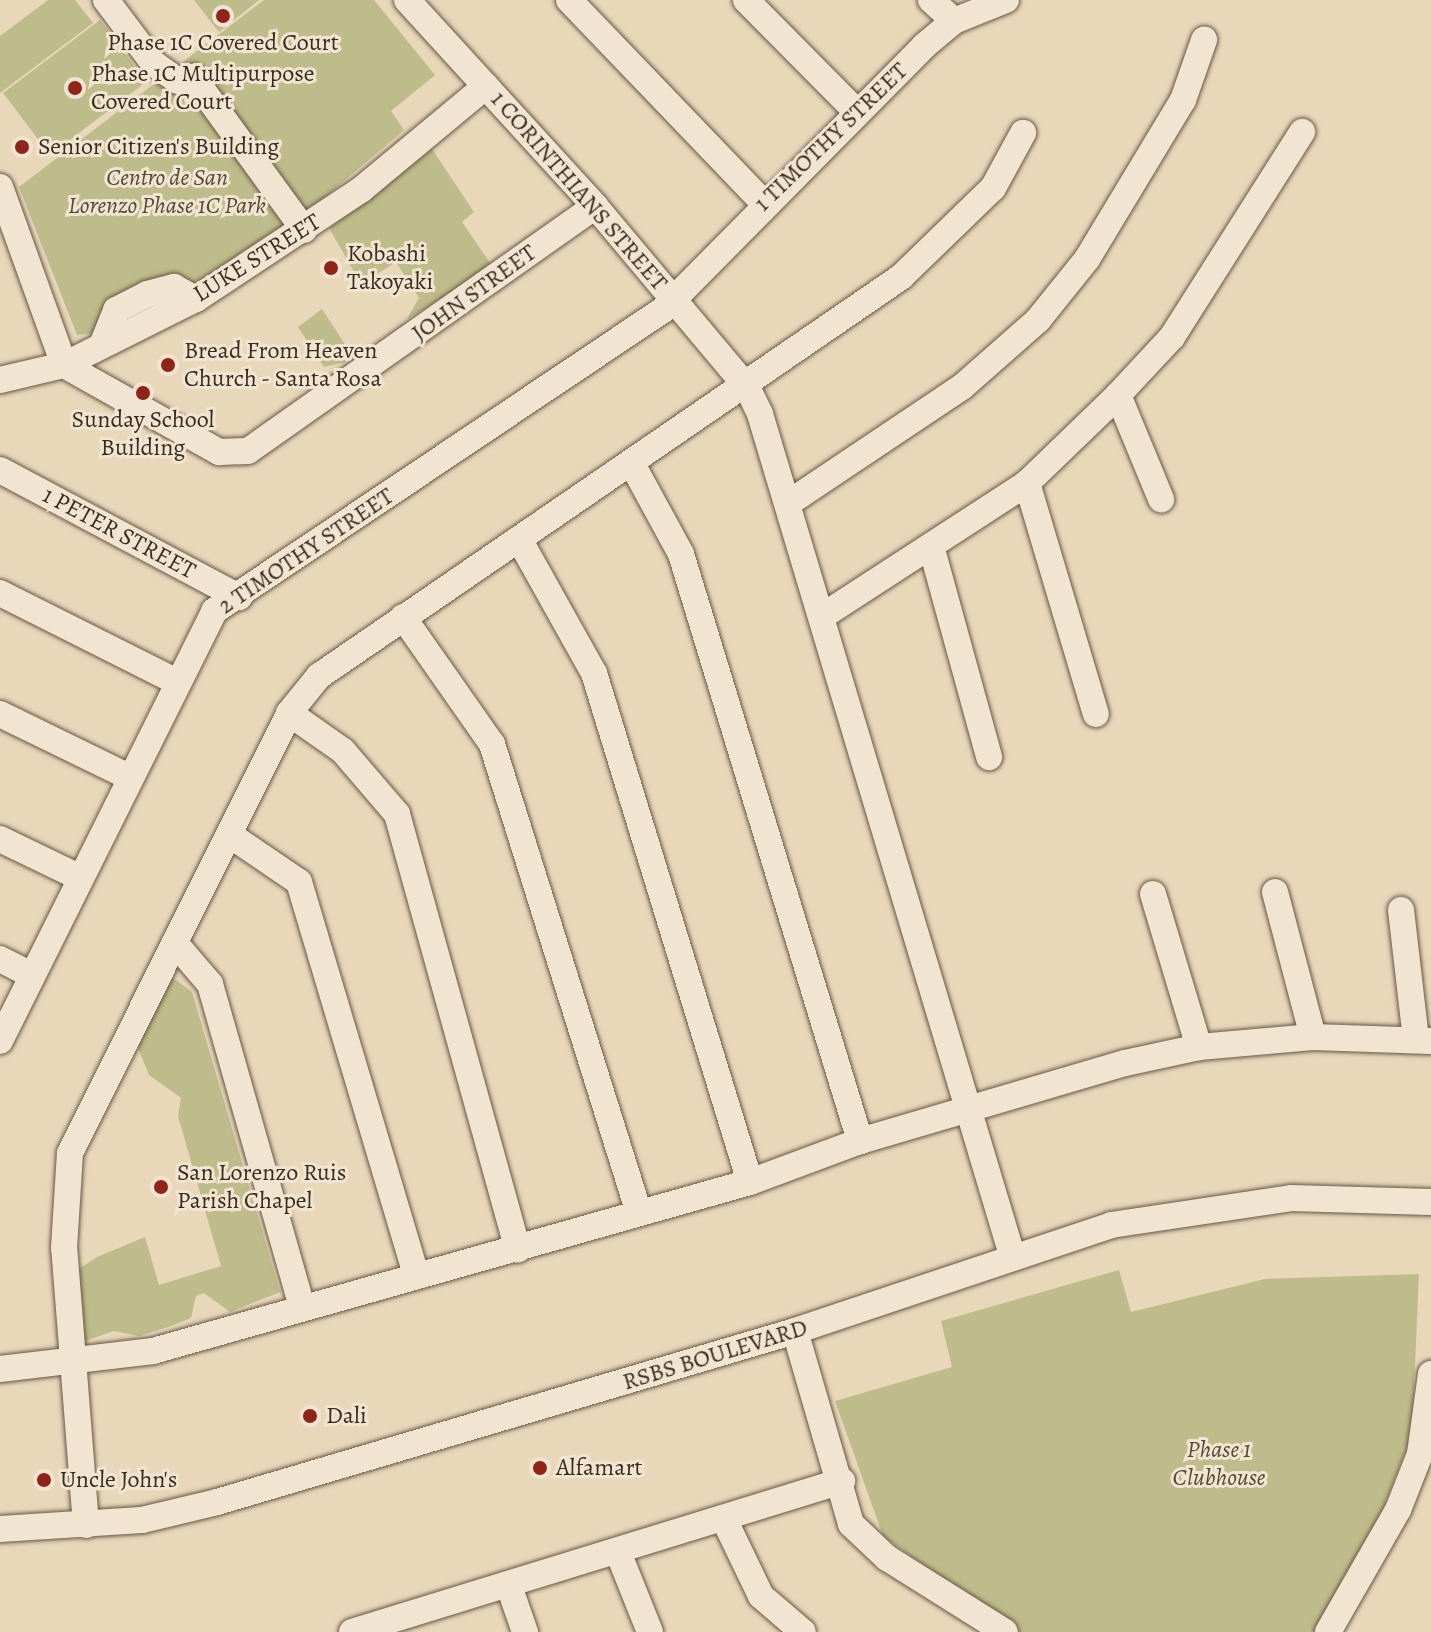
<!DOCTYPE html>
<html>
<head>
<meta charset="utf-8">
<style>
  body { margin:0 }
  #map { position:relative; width:1431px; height:1632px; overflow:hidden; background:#e9d7ba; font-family:Alegreya,serif }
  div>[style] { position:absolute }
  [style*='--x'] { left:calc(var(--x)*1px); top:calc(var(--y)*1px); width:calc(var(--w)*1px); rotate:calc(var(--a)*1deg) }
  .green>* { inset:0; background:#bebc8a }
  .roads { filter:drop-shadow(0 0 2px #665744) drop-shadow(0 0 2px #665744) }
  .minor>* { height:26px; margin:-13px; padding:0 13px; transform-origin:13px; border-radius:13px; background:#f1e5d2 }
  .dots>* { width:22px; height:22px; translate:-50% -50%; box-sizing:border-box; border:4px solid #f1e5d2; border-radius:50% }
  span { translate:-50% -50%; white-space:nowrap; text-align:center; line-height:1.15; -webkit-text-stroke:6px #f1e5d2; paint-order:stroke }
  .poi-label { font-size:24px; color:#3a2c1c }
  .left { translate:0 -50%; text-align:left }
  .street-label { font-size:24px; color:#3a2c1c }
  .park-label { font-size:24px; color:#544932; font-style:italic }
</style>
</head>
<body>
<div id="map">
  <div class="green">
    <div style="clip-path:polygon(48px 0,75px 0,93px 23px,0 93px,0 36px)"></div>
    <div style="clip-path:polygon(194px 0,259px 0,219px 32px)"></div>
    <div style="clip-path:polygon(264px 0,374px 0,435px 75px,391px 111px,404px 130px,324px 198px,202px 280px,97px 333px,77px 335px,19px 187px)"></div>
    <div style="clip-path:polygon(100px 20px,146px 82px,50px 155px,3px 93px)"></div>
    <div style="clip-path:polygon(432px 149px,474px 212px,462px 222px,493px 267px,407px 319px,419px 298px,396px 262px,361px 284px,329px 228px)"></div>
    <div style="clip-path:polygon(322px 309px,355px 360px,324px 367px,298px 327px)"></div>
    <div style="clip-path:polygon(172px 977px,192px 992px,280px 1292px,230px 1312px,204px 1293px,196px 1296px,191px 1318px,171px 1326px,139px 1336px,114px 1331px,82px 1342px,79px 1269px,97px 1257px,145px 1237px,159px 1285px,221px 1266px,178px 1116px,181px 1098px,149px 1075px,133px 1036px)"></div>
    <div style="clip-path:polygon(1119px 1270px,1131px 1312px,1265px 1279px,1419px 1274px,1412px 1435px,1371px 1539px,1314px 1632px,1017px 1632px,883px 1536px,835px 1401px,952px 1367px,941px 1321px)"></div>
  </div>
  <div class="roads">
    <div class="minor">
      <div style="--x:106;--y:0;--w:80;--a:53.1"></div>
      <div style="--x:154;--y:64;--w:29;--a:35"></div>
      <div style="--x:178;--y:81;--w:16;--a:-15"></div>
      <div style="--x:193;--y:77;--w:189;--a:54"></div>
      <div style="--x:407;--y:0;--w:279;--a:47.6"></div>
      <div style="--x:595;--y:206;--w:236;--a:50"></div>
      <div style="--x:747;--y:387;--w:30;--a:64"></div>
      <div style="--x:760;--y:414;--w:878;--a:73.32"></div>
      <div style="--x:569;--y:0;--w:280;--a:46.2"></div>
      <div style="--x:746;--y:0;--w:155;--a:45.3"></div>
      <div style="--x:931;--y:0;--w:31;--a:42"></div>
      <div style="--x:0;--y:187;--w:189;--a:70.2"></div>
      <div style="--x:102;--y:345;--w:38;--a:-68"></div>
      <div style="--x:116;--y:310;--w:35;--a:-27"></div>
      <div style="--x:147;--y:294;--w:28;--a:-15"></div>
      <div style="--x:174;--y:287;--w:25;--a:29"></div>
      <div style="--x:64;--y:365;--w:178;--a:29.3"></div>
      <div style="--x:219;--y:452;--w:29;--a:-2"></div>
      <div style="--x:248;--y:451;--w:425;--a:-35.2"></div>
      <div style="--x:0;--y:380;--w:66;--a:-13.2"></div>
      <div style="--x:64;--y:365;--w:148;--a:-26.6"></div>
      <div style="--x:196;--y:299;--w:199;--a:-33.5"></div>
      <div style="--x:362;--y:189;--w:161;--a:-39.7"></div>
      <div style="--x:1118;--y:395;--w:113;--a:67.5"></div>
      <div style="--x:632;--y:464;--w:102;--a:61.4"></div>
      <div style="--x:681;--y:554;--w:614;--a:73.04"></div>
      <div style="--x:0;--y:470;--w:271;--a:28"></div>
      <div style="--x:1027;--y:483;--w:241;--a:73.4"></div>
      <div style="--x:790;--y:502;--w:207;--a:-33.8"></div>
      <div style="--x:962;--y:387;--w:101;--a:-41.4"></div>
      <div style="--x:1038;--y:320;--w:78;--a:-51.2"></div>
      <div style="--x:1087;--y:259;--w:186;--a:-58.9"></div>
      <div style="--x:1183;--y:100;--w:64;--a:-70.7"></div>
      <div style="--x:519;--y:539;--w:154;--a:60.8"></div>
      <div style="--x:594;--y:673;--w:532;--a:72.96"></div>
      <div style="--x:931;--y:546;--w:219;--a:74.6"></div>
      <div style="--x:0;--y:593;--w:198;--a:26.7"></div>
      <div style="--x:824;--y:615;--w:242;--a:-33"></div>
      <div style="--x:1027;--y:483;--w:127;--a:-44"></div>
      <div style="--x:1118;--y:395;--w:79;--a:-47"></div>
      <div style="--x:1172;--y:337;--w:243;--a:-57.6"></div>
      <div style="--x:403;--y:617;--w:155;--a:55"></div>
      <div style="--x:492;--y:744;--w:489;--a:72.6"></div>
      <div style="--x:289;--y:713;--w:66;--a:35.1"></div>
      <div style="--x:343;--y:751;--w:83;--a:49.4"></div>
      <div style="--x:397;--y:814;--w:452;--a:74.5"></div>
      <div style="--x:0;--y:714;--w:144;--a:26"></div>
      <div style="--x:230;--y:835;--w:83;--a:34.3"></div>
      <div style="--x:299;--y:882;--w:407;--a:73.4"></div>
      <div style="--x:0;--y:839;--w:88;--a:25.7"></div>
      <div style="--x:1275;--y:892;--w:150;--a:75.3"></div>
      <div style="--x:1153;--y:894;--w:160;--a:73.3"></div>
      <div style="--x:1401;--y:910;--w:131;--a:83.4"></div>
      <div style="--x:175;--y:943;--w:54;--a:49.5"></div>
      <div style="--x:210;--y:984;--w:335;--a:74.1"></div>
      <div style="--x:0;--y:959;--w:34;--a:27"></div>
      <div style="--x:0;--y:1041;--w:480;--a:-63.5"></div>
      <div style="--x:214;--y:611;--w:541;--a:-33.84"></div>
      <div style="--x:663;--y:310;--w:371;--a:-45.3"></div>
      <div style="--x:924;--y:46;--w:39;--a:-40"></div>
      <div style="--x:954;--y:21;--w:56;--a:-22"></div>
      <div style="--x:795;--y:1331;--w:201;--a:73.8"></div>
      <div style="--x:851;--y:1524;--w:50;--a:43.4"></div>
      <div style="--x:887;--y:1558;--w:139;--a:32.1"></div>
      <div style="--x:0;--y:1369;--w:154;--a:-6.7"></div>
      <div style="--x:153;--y:1351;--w:620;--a:-15.81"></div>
      <div style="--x:750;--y:1182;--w:117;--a:-20.4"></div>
      <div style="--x:860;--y:1141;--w:276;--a:-16.4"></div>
      <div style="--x:1125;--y:1063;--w:76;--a:-12.2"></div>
      <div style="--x:1199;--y:1047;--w:114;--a:-5"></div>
      <div style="--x:1313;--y:1037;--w:118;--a:1.9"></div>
      <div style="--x:724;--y:1519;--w:85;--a:64.3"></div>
      <div style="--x:761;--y:1596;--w:55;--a:40.6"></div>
      <div style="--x:86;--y:1525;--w:278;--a:-94.5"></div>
      <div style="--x:64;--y:1248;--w:95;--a:-86.4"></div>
      <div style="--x:70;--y:1153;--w:491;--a:-63.5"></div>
      <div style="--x:289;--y:713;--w:48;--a:-51"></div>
      <div style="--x:319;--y:676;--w:706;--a:-34.43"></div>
      <div style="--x:901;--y:277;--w:128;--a:-44.1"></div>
      <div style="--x:993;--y:188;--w:63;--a:-61.4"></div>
      <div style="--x:0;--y:1529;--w:142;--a:-3.6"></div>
      <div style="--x:142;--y:1520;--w:77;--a:-13.5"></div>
      <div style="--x:217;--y:1502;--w:603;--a:-16.48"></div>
      <div style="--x:795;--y:1331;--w:333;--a:-18.5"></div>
      <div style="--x:1111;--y:1225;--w:182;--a:-8.5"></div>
      <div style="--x:1291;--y:1198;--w:140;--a:1.6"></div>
      <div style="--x:618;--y:1552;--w:86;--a:68.2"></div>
      <div style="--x:509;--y:1586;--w:49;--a:70.8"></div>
      <div style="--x:352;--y:1632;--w:513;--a:-17.13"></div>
      <div style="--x:1328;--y:1632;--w:141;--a:-60.2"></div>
      <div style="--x:1398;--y:1510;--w:60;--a:-68.6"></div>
      <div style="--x:1420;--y:1454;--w:81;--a:-82.2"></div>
    </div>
  </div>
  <div class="dots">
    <div style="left:223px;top:16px;background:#8f2418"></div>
    <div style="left:75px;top:88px;background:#8f2418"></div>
    <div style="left:22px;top:147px;background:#8f2418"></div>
    <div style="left:331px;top:268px;background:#8f2418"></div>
    <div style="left:168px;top:365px;background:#8f2418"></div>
    <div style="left:143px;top:393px;background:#8f2418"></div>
    <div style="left:161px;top:1187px;background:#8f2418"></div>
    <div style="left:310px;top:1416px;background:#8f2418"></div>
    <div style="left:540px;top:1468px;background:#8f2418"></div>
    <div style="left:44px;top:1480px;background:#8f2418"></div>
  </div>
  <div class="poi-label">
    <span style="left:223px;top:43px">Phase 1C Covered Court</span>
    <span class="left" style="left:91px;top:88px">Phase 1C Multipurpose<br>Covered Court</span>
    <span class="left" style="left:38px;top:147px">Senior Citizen's Building</span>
    <span class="left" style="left:347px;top:268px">Kobashi<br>Takoyaki</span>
    <span class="left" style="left:184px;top:365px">Bread From Heaven<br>Church - Santa Rosa</span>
    <span style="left:143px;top:434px">Sunday School<br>Building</span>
    <span class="left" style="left:177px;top:1187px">San Lorenzo Ruis<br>Parish Chapel</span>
    <span class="left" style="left:326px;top:1416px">Dali</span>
    <span class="left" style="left:556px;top:1468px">Alfamart</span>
    <span class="left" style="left:60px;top:1480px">Uncle John's</span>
  </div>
  <div class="street-label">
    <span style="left:831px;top:137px;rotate:-44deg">1 TIMOTHY STREET</span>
    <span style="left:579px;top:191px;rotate:49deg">1 CORINTHIANS STREET</span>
    <span style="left:257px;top:258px;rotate:-32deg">LUKE STREET</span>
    <span style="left:474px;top:293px;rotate:-36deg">JOHN STREET</span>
    <span style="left:119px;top:533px;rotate:28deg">1 PETER STREET</span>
    <span style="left:306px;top:551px;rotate:-34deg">2 TIMOTHY STREET</span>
    <span style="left:715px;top:1355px;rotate:-17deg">RSBS BOULEVARD</span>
  </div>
  <div class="park-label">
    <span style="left:167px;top:192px">Centro de San<br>Lorenzo Phase 1C Park</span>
    <span style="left:1219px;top:1464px">Phase 1<br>Clubhouse</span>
  </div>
</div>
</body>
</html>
